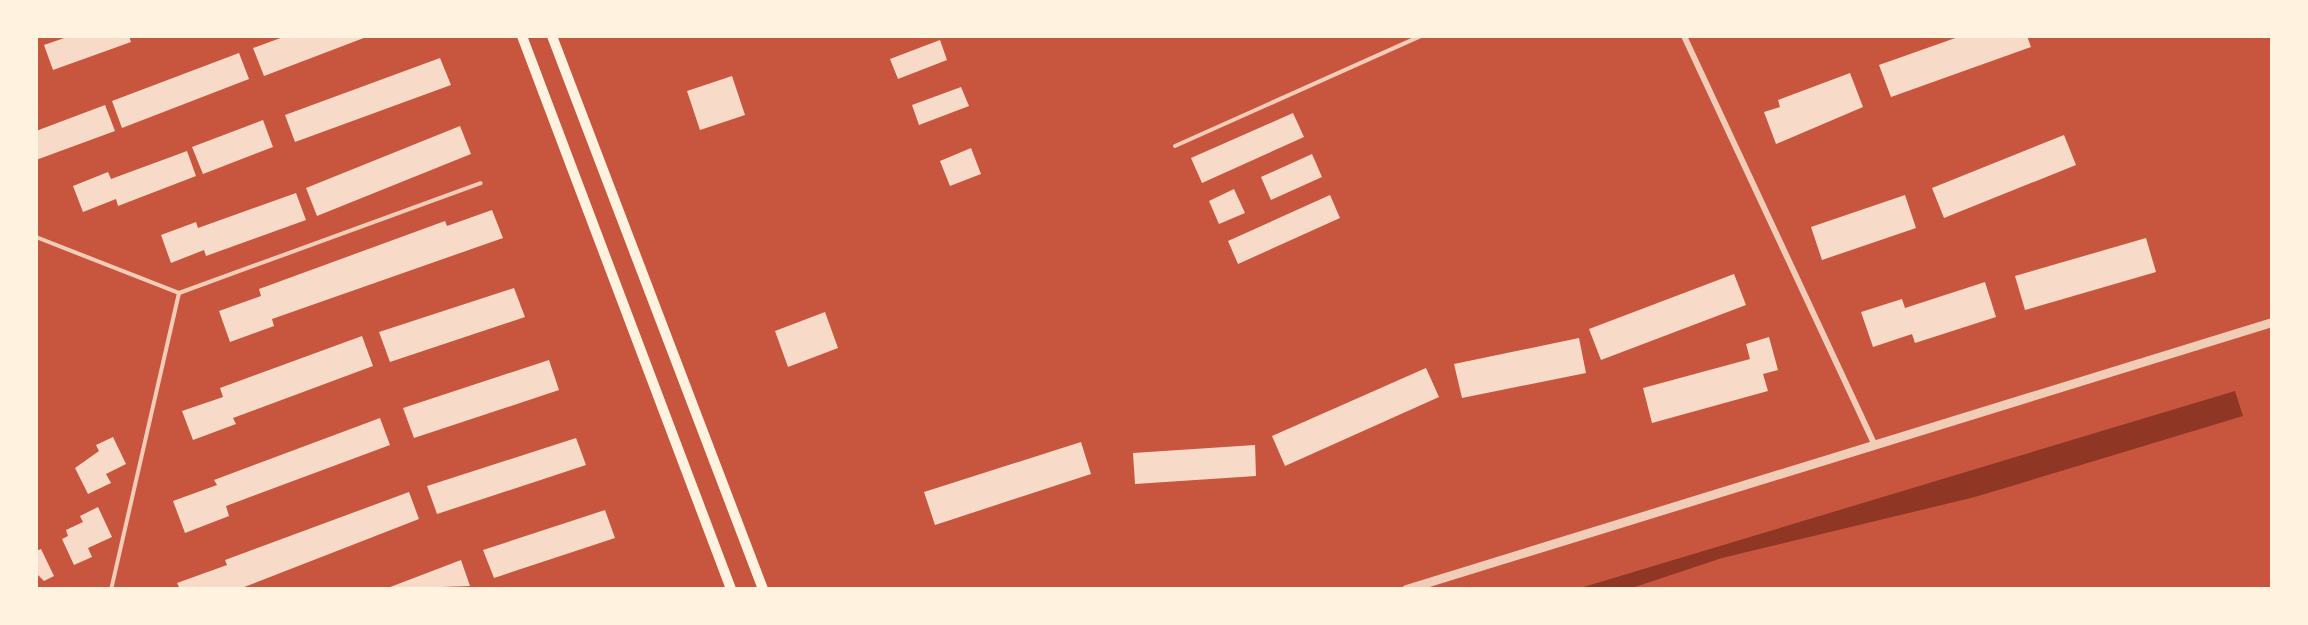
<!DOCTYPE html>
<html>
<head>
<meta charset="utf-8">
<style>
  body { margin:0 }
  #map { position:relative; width:2308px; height:625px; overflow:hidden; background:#c8553d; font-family:Signika,sans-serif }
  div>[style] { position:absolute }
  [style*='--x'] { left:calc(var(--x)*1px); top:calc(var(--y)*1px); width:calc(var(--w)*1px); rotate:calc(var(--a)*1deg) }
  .water>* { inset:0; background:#8f3625 }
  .building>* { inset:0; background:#f7dbc8 }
  .service>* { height:4px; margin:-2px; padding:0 2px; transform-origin:2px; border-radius:2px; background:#f1ccb7 }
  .minor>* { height:6px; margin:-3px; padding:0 3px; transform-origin:3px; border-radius:3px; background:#f1ccb7 }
  .tertiary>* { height:9px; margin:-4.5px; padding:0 4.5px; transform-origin:4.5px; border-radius:4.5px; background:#f1ccb7 }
  .secondary>* { height:10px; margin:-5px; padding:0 5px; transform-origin:5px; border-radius:5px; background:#fff3e0 }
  span { translate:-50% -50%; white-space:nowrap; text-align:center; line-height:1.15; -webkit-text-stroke:6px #fff3e0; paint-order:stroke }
  .frame { position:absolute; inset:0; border:38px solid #fff3e0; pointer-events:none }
</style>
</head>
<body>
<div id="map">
  <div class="water">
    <div style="clip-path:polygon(2235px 391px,2243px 416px,1975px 497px,1722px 558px,1629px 589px,1577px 589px)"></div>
  </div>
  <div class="building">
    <div style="clip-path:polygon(70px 36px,129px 36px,131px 42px,53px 70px,44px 45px)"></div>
    <div style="clip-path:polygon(286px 36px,369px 36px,264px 76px,253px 48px)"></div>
    <div style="clip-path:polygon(1961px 36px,2027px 36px,2031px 47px,1891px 97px,1879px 65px)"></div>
    <div style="clip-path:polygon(940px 40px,947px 60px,898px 79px,890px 59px)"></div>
    <div style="clip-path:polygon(239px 53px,249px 79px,122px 128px,112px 101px)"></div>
    <div style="clip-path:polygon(440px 58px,451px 85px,295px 142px,285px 115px)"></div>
    <div style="clip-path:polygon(1850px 73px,1863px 107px,1776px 144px,1764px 112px,1780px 107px,1778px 100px)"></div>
    <div style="clip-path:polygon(732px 76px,745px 115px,700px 130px,687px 91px)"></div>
    <div style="clip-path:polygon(961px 87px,969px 106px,919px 125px,912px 105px)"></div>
    <div style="clip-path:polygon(105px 105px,115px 131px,36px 160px,36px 131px)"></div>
    <div style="clip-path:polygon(1293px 113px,1304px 137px,1202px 183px,1191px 158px)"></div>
    <div style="clip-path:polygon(263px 120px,273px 147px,203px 174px,192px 147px)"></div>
    <div style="clip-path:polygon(460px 126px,471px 154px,317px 216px,306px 188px)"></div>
    <div style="clip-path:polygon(2064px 135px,2076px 165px,1944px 218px,1932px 188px)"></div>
    <div style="clip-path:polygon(971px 148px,981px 174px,950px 186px,940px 161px)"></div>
    <div style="clip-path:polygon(187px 151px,196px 176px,118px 206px,116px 199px,83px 212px,73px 186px,108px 172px,111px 179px)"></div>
    <div style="clip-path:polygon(1312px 154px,1322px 177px,1271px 200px,1261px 177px)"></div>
    <div style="clip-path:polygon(1234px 189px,1245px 213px,1219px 224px,1209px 201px)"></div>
    <div style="clip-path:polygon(296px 193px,306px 220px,206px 256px,204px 250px,171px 263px,161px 235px,196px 222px,198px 228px)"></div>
    <div style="clip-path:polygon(1330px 195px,1340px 218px,1238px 264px,1228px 241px)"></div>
    <div style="clip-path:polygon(1905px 195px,1916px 228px,1822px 260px,1811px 227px)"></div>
    <div style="clip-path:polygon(492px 210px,503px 238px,272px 319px,274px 326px,230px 342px,219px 311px,261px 296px,259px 289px,445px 221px,447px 226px)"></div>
    <div style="clip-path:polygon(2146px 238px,2156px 272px,2025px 310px,2015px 276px)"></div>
    <div style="clip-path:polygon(1734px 274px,1746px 305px,1601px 360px,1589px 329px)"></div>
    <div style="clip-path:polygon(1985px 282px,1996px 317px,1915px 343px,1912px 334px,1873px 347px,1861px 312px,1902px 299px,1905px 308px)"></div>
    <div style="clip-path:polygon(514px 288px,525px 317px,390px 362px,379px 332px)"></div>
    <div style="clip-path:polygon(825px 312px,838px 348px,788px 367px,775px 331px)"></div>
    <div style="clip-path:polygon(362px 336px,373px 366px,233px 418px,236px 424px,193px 440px,182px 411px,223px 397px,220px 388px)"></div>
    <div style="clip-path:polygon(1769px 337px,1778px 370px,1763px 374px,1768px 391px,1652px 423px,1643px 388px,1750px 359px,1746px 344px)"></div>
    <div style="clip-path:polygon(1579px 338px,1586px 373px,1462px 398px,1454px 364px)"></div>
    <div style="clip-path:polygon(549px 360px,559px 390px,414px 438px,403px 408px)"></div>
    <div style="clip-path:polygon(1426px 368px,1439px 397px,1285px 466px,1272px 436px)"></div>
    <div style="clip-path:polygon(380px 418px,390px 445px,226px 506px,229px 516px,185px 533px,173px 501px,217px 485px,214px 480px)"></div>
    <div style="clip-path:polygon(113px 437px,126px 464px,106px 474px,111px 483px,88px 494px,75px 468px,99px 451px,96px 445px)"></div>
    <div style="clip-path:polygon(576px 438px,586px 465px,437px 514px,427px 486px)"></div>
    <div style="clip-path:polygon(1081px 442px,1091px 474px,935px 525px,924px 492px)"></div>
    <div style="clip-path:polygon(1255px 445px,1256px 476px,1135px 484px,1133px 453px)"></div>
    <div style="clip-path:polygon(409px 492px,419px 519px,239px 589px,180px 589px,177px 583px,227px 565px,225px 560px)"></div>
    <div style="clip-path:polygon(98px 507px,112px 537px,88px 548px,92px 557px,74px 565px,62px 539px,68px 536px,66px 530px,83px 522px,80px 516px)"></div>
    <div style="clip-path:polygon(605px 510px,615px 538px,494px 578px,483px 550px)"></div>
    <div style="clip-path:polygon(41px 549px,54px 576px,44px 581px,36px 573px,36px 551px)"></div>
    <div style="clip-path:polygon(461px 560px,470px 586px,385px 589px)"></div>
  </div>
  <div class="service">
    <div style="--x:1175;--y:146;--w:269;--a:-24.1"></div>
    <div style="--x:36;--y:237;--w:154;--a:21.4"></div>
    <div style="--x:179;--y:293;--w:304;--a:102.9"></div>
    <div style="--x:179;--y:293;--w:321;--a:-20"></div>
  </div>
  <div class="minor">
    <div style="--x:1684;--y:36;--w:448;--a:65"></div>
  </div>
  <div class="tertiary">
    <div style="--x:1406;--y:589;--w:906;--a:-17.14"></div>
  </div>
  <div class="secondary">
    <div style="--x:522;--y:36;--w:591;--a:69.3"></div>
    <div style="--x:552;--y:36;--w:592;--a:69.12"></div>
  </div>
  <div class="frame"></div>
</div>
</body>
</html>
